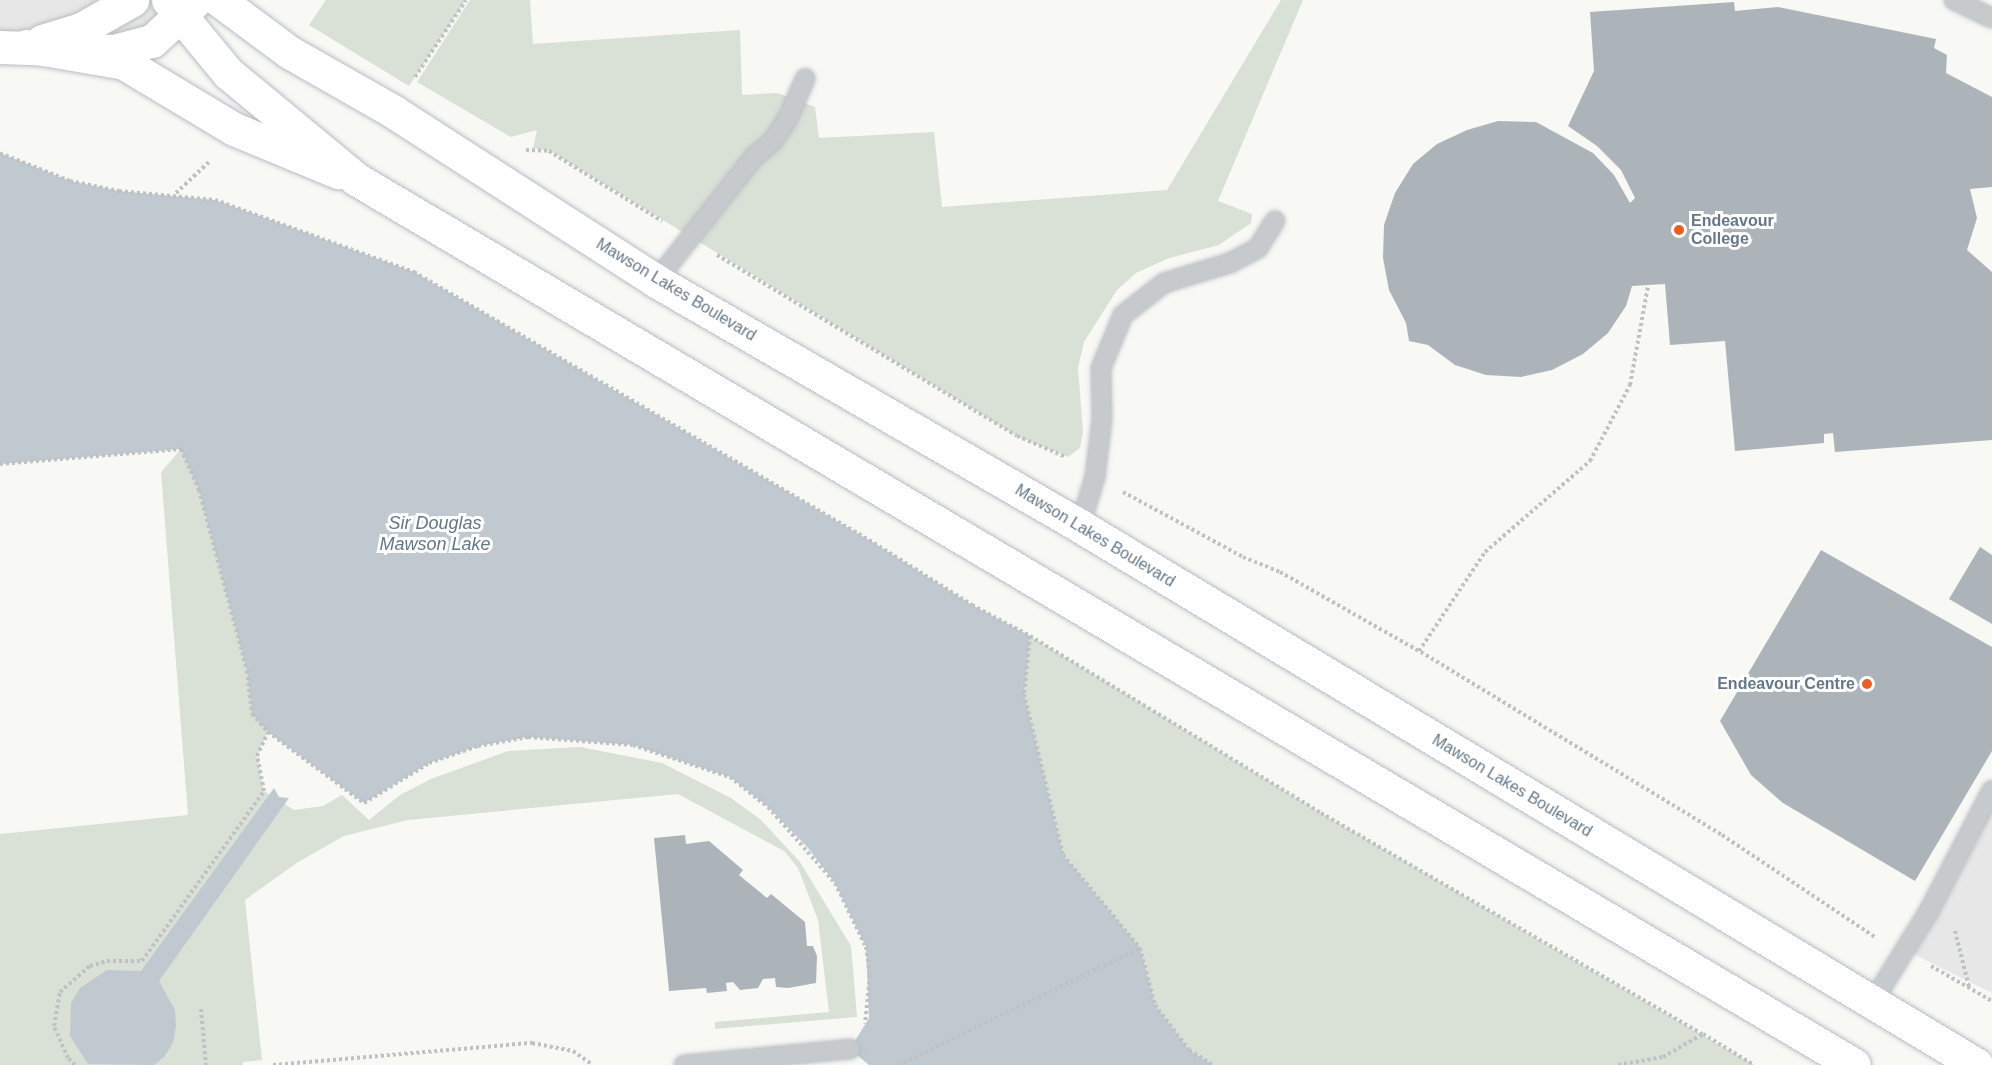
<!DOCTYPE html>
<html>
<head>
<meta charset="utf-8">
<style>
  body { margin:0 }
  #map { position:relative; width:1992px; height:1065px; overflow:hidden; background:#f8f8f5; font-family:Arial,sans-serif }
  div>[style] { position:absolute }
  [style*='--x'] { left:calc(var(--x)*1px); top:calc(var(--y)*1px); width:calc(var(--w)*1px); rotate:calc(var(--a)*1deg) }
  .built>* { inset:0; background:#e6e7e6 }
  .green>* { inset:0; background:#d9e0d6 }
  .water>* { inset:0; background:#c0c9cf }
  .building>* { inset:0; background:#acb4ba }
  .path>* { height:4px; margin-top:-2px; transform-origin:0; background:repeating-linear-gradient(90deg,#bfc2c4 0 3px,transparent 0 6px) }
  .roads { filter:drop-shadow(0 0 2px #b8bdc2) drop-shadow(0 0 2px #b8bdc2) }
  .lane>* { height:18px; margin:-9px; padding:0 9px; transform-origin:9px; border-radius:9px; background:#c6cacd }
  .secondary>* { height:33px; margin:-16.5px; padding:0 16.5px; transform-origin:16.5px; border-radius:16.5px; background:#fff }
  .dots>* { width:16px; height:16px; translate:-50% -50%; box-sizing:border-box; border:3px solid #fff; border-radius:50% }
  span { translate:-50% -50%; white-space:nowrap; text-align:center; line-height:1.15; -webkit-text-stroke:6px #fff; paint-order:stroke }
  .poi-label { font-size:16px; color:#667787; font-weight:700 }
  .left { translate:0 -50%; text-align:left }
  .right { translate:-100% -50%; text-align:right }
  .street-label { font-size:16px; color:#667787 }
  .water-label { font-size:18px; color:#627883; font-style:italic }
</style>
</head>
<body>
<div id="map">
  <div class="built">
    <div style="clip-path:polygon(0 0,168px 0,152px 41px,0 47px)"></div>
    <div style="clip-path:polygon(1992px 809px,1992px 993px,1903px 949px)"></div>
  </div>
  <div class="green">
    <div style="clip-path:polygon(326px 0,466px 0,409px 86px,309px 25px)"></div>
    <div style="clip-path:polygon(470px 0,530px 0,533px 44px,740px 30px,742px 95px,777px 93px,815px 107px,819px 138px,934px 132px,942px 207px,1167px 190px,1281px 0,1303px 0,1218px 201px,1252px 214px,1251px 223px,1219px 245px,1169px 258px,1136px 273px,1117px 290px,1084px 342px,1078px 368px,1083px 432px,1080px 448px,1068px 457px,1017px 436px,550px 151px,533px 148px,537px 130px,511px 137px,417px 82px)"></div>
    <div style="clip-path:polygon(181px 449px,199px 490px,247px 671px,252px 714px,268px 732px,257px 756px,264px 791px,294px 810px,323px 806px,342px 795px,369px 820px,400px 795px,431px 779px,508px 751px,580px 747px,662px 763px,731px 798px,761px 820px,800px 862px,851px 946px,857px 1017px,715px 1029px,715px 1022px,829px 1012px,818px 920px,798px 868px,784px 851px,678px 794px,408px 820px,344px 836px,298px 862px,245px 900px,262px 1060px,243px 1062px,243px 1065px,0 1065px,0 834px,188px 815px,161px 472px)"></div>
    <div style="clip-path:polygon(1030px 636px,1321px 813px,1754px 1065px,1213px 1065px,1189px 1050px,1155px 1005px,1140px 948px,1063px 855px,1024px 694px)"></div>
  </div>
  <div class="water">
    <div style="clip-path:polygon(0 153px,70px 181px,119px 191px,215px 200px,414px 272px,874px 543px,972px 605px,1030px 636px,1024px 694px,1063px 855px,1140px 948px,1155px 1005px,1189px 1050px,1213px 1065px,869px 1065px,850px 1049px,869px 1018px,866px 947px,835px 883px,808px 848px,768px 807px,730px 777px,633px 745px,528px 737px,478px 746px,429px 763px,364px 803px,268px 732px,252px 714px,247px 671px,199px 490px,181px 449px,0 464px)"></div>
    <div style="clip-path:polygon(274px 788px,279px 797px,289px 798px,159px 981px,175px 1010px,176px 1026px,173px 1043px,164px 1057px,154px 1065px,88px 1064px,70px 1036px,71px 1003px,80px 988px,107px 970px,141px 971px)"></div>
  </div>
  <div class="building">
    <div style="clip-path:polygon(1734px 2px,1735px 11px,1778px 7px,1936px 39px,1934px 48px,1947px 55px,1946px 73px,1992px 97px,1992px 187px,1970px 189px,1977px 218px,1967px 250px,1992px 272px,1992px 440px,1835px 452px,1833px 433px,1824px 434px,1824px 443px,1735px 451px,1725px 341px,1670px 345px,1665px 284px,1632px 286px,1626px 306px,1608px 333px,1583px 354px,1552px 370px,1521px 377px,1486px 375px,1455px 365px,1428px 345px,1409px 341px,1406px 323px,1389px 290px,1383px 258px,1384px 225px,1395px 193px,1413px 164px,1437px 144px,1467px 130px,1498px 121px,1536px 122px,1593px 153px,1614px 175px,1630px 203px,1635px 198px,1621px 170px,1597px 146px,1568px 126px,1594px 71px,1590px 12px)"></div>
    <div style="clip-path:polygon(1980px 547px,1992px 555px,1992px 624px,1949px 599px)"></div>
    <div style="clip-path:polygon(1821px 550px,1992px 647px,1992px 751px,1915px 881px,1783px 803px,1751px 775px,1720px 721px)"></div>
    <div style="clip-path:polygon(685px 835px,686px 844px,709px 841px,743px 870px,739px 875px,767px 898px,771px 894px,805px 922px,807px 946px,813px 946px,817px 956px,816px 983px,788px 988px,776px 987px,775px 978px,763px 979px,758px 988px,740px 990px,733px 982px,726px 983px,727px 991px,707px 993px,706px 988px,669px 991px,654px 838px)"></div>
  </div>
  <div class="path">
    <div style="--x:415;--y:77;--w:92;--a:-56.5"></div>
    <div style="--x:526;--y:150;--w:23;--a:2"></div>
    <div style="--x:549;--y:151;--w:133;--a:31.8"></div>
    <div style="--x:0;--y:153;--w:75;--a:21.8"></div>
    <div style="--x:70;--y:181;--w:50;--a:11.5"></div>
    <div style="--x:119;--y:191;--w:96;--a:5.4"></div>
    <div style="--x:215;--y:200;--w:212;--a:19.9"></div>
    <div style="--x:414;--y:272;--w:534;--a:30.5"></div>
    <div style="--x:874;--y:543;--w:116;--a:32.3"></div>
    <div style="--x:972;--y:605;--w:66;--a:28.1"></div>
    <div style="--x:1030;--y:636;--w:58;--a:95.9"></div>
    <div style="--x:1024;--y:694;--w:166;--a:76.4"></div>
    <div style="--x:1063;--y:855;--w:121;--a:50.4"></div>
    <div style="--x:1140;--y:948;--w:59;--a:75.3"></div>
    <div style="--x:1155;--y:1005;--w:56;--a:52.9"></div>
    <div style="--x:1189;--y:1050;--w:28;--a:32"></div>
    <div style="--x:176;--y:193;--w:47;--a:-43.3"></div>
    <div style="--x:717;--y:255;--w:350;--a:31.1"></div>
    <div style="--x:1017;--y:436;--w:53;--a:23.2"></div>
    <div style="--x:0;--y:464;--w:182;--a:-4.7"></div>
    <div style="--x:181;--y:449;--w:45;--a:66.3"></div>
    <div style="--x:199;--y:490;--w:187;--a:75.1"></div>
    <div style="--x:247;--y:671;--w:43;--a:83.4"></div>
    <div style="--x:252;--y:714;--w:24;--a:48"></div>
    <div style="--x:268;--y:732;--w:119;--a:36.5"></div>
    <div style="--x:364;--y:803;--w:76;--a:-31.6"></div>
    <div style="--x:429;--y:763;--w:52;--a:-19.1"></div>
    <div style="--x:478;--y:746;--w:51;--a:-10.2"></div>
    <div style="--x:528;--y:737;--w:105;--a:4.4"></div>
    <div style="--x:633;--y:745;--w:102;--a:18.3"></div>
    <div style="--x:730;--y:777;--w:48;--a:38.3"></div>
    <div style="--x:768;--y:807;--w:101;--a:48.6"></div>
    <div style="--x:835;--y:883;--w:71;--a:64.2"></div>
    <div style="--x:866;--y:947;--w:28;--a:82"></div>
    <div style="--x:870;--y:975;--w:49;--a:95.8"></div>
    <div style="--x:1123;--y:492;--w:136;--a:28.4"></div>
    <div style="--x:1243;--y:557;--w:40;--a:22"></div>
    <div style="--x:1280;--y:572;--w:168;--a:29.6"></div>
    <div style="--x:1426;--y:655;--w:346;--a:31.3"></div>
    <div style="--x:1722;--y:835;--w:184;--a:33.7"></div>
    <div style="--x:1030;--y:636;--w:341;--a:31.3"></div>
    <div style="--x:1321;--y:813;--w:441;--a:30.1"></div>
    <div style="--x:1419;--y:651;--w:119;--a:-56.3"></div>
    <div style="--x:1485;--y:552;--w:139;--a:-40.9"></div>
    <div style="--x:1590;--y:461;--w:86;--a:-62.2"></div>
    <div style="--x:1630;--y:385;--w:101;--a:-79.7"></div>
    <div style="--x:1955;--y:931;--w:58;--a:76"></div>
    <div style="--x:1931;--y:966;--w:70;--a:29.8"></div>
    <div style="--x:201;--y:1009;--w:56;--a:84.9"></div>
    <div style="--x:75;--y:1065;--w:10;--a:-135"></div>
    <div style="--x:68;--y:1058;--w:35;--a:-114"></div>
    <div style="--x:54;--y:1026;--w:35;--a:-80"></div>
    <div style="--x:60;--y:992;--w:40;--a:-41"></div>
    <div style="--x:90;--y:966;--w:18;--a:-16"></div>
    <div style="--x:107;--y:961;--w:35;--a:0"></div>
    <div style="--x:142;--y:961;--w:209;--a:-54.3"></div>
    <div style="--x:264;--y:791;--w:36;--a:-101"></div>
    <div style="--x:257;--y:756;--w:26;--a:-65"></div>
    <div style="--x:273;--y:1065;--w:260;--a:-4.9"></div>
    <div style="--x:532;--y:1043;--w:42;--a:11"></div>
    <div style="--x:573;--y:1051;--w:24;--a:35"></div>
    <div style="--x:898;--y:1065;--w:269;--a:-25.8"></div>
    <div style="--x:1618;--y:1065;--w:46;--a:-10.1"></div>
    <div style="--x:1663;--y:1057;--w:46;--a:-29.9"></div>
    <div style="--x:1703;--y:1034;--w:60;--a:31.3"></div>
  </div>
  <div class="roads">
    <div class="lane">
      <div style="--x:1954;--y:0;--w:42;--a:25.3"></div>
      <div style="--x:656;--y:281;--w:158;--a:-51.7"></div>
      <div style="--x:754;--y:157;--w:25;--a:-40"></div>
      <div style="--x:773;--y:141;--w:27;--a:-57"></div>
      <div style="--x:788;--y:118;--w:43;--a:-66.4"></div>
      <div style="--x:1080;--y:526;--w:51;--a:-73"></div>
      <div style="--x:1095;--y:477;--w:58;--a:-83.1"></div>
      <div style="--x:1102;--y:419;--w:51;--a:-91.1"></div>
      <div style="--x:1101;--y:368;--w:57;--a:-67.5"></div>
      <div style="--x:1123;--y:315;--w:52;--a:-38"></div>
      <div style="--x:1164;--y:283;--w:69;--a:-16.9"></div>
      <div style="--x:1230;--y:263;--w:32;--a:-28"></div>
      <div style="--x:1258;--y:248;--w:32;--a:-58"></div>
      <div style="--x:1872;--y:1003;--w:108;--a:-58.2"></div>
      <div style="--x:1929;--y:911;--w:136;--a:-62.5"></div>
      <div style="--x:684;--y:1065;--w:167;--a:-5.5"></div>
    </div>
    <div class="secondary">
      <div style="--x:168;--y:0;--w:94;--a:50.6"></div>
      <div style="--x:228;--y:73;--w:166;--a:39.6"></div>
      <div style="--x:356;--y:179;--w:1740;--a:30.6"></div>
      <div style="--x:219;--y:0;--w:87;--a:36.6"></div>
      <div style="--x:289;--y:52;--w:121;--a:29.7"></div>
      <div style="--x:394;--y:112;--w:312;--a:32.8"></div>
      <div style="--x:656;--y:281;--w:490;--a:30"></div>
      <div style="--x:1080;--y:526;--w:1046;--a:31"></div>
      <div style="--x:42;--y:41;--w:41;--a:-17.1"></div>
      <div style="--x:81;--y:29;--w:59;--a:-29.6"></div>
      <div style="--x:26;--y:46;--w:99;--a:9.8"></div>
      <div style="--x:124;--y:63;--w:128;--a:31"></div>
      <div style="--x:234;--y:129;--w:113;--a:22.5"></div>
      <div style="--x:0;--y:47;--w:114;--a:2"></div>
      <div style="--x:114;--y:51;--w:39;--a:-15"></div>
      <div style="--x:152;--y:41;--w:59;--a:-42.9"></div>
    </div>
  </div>
  <div class="dots">
    <div style="left:1679px;top:230px;background:#e75e26"></div>
    <div style="left:1867px;top:684px;background:#e75e26"></div>
  </div>
  <div class="poi-label">
    <span class="left" style="left:1691px;top:230px">Endeavour<br>College</span>
    <span class="right" style="left:1855px;top:684px">Endeavour Centre</span>
  </div>
  <div class="street-label">
    <span style="left:676px;top:290px;rotate:31deg">Mawson Lakes Boulevard</span>
    <span style="left:1095px;top:536px;rotate:31deg">Mawson Lakes Boulevard</span>
    <span style="left:1512px;top:786px;rotate:31deg">Mawson Lakes Boulevard</span>
  </div>
  <div class="water-label">
    <span style="left:435px;top:534px">Sir Douglas<br>Mawson Lake</span>
  </div>
</div>
</body>
</html>
